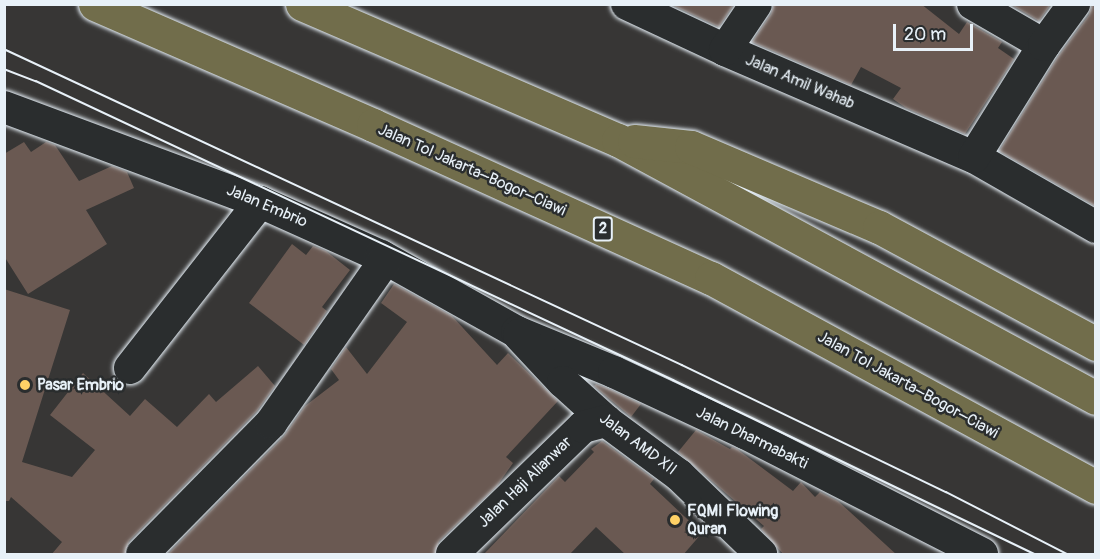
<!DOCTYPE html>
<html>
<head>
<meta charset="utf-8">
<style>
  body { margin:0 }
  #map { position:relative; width:1100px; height:559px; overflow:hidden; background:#373635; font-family:Pangolin,sans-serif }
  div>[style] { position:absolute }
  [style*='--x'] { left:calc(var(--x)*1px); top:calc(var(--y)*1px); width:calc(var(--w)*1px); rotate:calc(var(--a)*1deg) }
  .building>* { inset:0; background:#6a5952 }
  .roads { filter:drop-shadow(0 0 2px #e8f1f8) drop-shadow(0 0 2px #e8f1f8) }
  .minor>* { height:32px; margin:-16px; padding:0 16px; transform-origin:16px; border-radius:16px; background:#2a2d2e }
  .motorway>* { height:33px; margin:-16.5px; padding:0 16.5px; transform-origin:16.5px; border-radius:16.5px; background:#716d4b }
  .tram>* { height:1.5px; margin:-0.75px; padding:0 0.75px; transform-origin:0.75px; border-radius:0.75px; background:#e8f1f8 }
  .dots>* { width:16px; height:16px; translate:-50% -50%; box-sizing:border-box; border:3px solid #2a2d2e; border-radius:50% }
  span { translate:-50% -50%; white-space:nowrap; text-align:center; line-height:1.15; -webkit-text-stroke:5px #2a2d2e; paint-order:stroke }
  .shield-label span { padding:2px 4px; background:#2a2d2e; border:2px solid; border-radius:4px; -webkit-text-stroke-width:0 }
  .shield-label { font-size:15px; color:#e8f1f8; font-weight:700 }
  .street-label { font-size:16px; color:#e8f1f8 }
  .poi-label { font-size:16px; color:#e8f1f8; font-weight:700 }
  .left { translate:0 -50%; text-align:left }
  .frame { position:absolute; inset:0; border:6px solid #e8f1f8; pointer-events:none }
  .scale { position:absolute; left:893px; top:24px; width:80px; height:27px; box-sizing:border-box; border:3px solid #e8f1f8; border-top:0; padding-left:8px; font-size:18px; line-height:21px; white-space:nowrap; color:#e8f1f8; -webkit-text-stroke:4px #2a2d2e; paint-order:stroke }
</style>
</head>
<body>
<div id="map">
  <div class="building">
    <div style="clip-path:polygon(670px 4px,734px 4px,719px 27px)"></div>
    <div style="clip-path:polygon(774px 4px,921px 4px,959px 34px,967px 22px,1002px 42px,998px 48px,1014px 59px,965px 134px,906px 108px,893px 99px,901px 88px,861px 67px,851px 85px,752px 42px,771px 14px)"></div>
    <div style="clip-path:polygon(1010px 4px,1051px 4px,1039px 21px)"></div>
    <div style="clip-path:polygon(1092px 4px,1095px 4px,1095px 206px,999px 151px,1059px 55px,1089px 15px)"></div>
    <div style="clip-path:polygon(24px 142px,31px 152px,46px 142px,55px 145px,79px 181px,112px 166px,127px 172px,134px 188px,86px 210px,107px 244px,28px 294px,4px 256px,4px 154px)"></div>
    <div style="clip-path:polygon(292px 244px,306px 255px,313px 246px,326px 251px,350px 270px,322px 307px,327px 311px,304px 345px,249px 303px)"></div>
    <div style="clip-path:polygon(394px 284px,452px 316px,497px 365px,508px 353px,558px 401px,506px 457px,513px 463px,497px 486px,439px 541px,435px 555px,167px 555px,284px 436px,305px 406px,339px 380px,331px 369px,346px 347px,367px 374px,407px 322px,381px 303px)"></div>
    <div style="clip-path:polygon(4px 289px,70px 310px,22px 462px,72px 477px,95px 450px,50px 415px,83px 373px,130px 416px,145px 399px,177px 427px,209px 394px,216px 402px,258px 366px,275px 386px,257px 411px,129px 541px,125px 555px,51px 555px,62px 542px,11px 497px,9px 501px,4px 501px)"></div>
    <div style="clip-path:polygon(596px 384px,607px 388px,641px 404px,631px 417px,594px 386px)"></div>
    <div style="clip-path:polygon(696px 430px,730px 449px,732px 447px,737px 449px,793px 491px,801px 482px,815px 497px,820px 492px,838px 501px,897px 555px,784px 555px,761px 529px,764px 526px,678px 452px)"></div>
    <div style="clip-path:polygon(602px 441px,654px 479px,650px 484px,702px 533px,683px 555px,626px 555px,596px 527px,569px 555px,483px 555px,559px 476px,565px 482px,594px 452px,591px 449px)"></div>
  </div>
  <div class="roads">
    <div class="minor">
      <div style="--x:627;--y:4;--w:108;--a:25.1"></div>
      <div style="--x:725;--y:50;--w:271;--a:23.3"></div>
      <div style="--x:974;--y:157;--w:141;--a:29.8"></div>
      <div style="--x:973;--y:4;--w:82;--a:30"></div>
      <div style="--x:725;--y:50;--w:55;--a:-56"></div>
      <div style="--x:4;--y:107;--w:273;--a:20.4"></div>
      <div style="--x:260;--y:202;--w:133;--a:24.1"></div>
      <div style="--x:381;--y:256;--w:156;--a:29.2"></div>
      <div style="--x:517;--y:332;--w:105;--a:22.4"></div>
      <div style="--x:614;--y:372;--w:145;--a:25"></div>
      <div style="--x:745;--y:433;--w:266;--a:27"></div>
      <div style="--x:974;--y:157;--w:132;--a:-58"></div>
      <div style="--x:1044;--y:45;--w:51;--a:-53.8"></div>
      <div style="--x:519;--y:335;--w:64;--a:46.9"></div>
      <div style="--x:563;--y:382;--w:58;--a:42.2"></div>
      <div style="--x:606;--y:421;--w:91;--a:36.5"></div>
      <div style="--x:679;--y:475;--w:114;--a:43.9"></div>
      <div style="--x:130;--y:368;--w:211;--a:-51.9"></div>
      <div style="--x:142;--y:554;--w:184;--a:-45.4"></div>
      <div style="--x:271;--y:423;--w:200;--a:-55"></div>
      <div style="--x:452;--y:554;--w:182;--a:-44.1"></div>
      <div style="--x:583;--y:427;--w:24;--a:-15"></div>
    </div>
    <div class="motorway">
      <div style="--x:95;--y:4;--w:303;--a:23.5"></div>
      <div style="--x:373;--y:125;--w:371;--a:24.4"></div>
      <div style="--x:711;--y:278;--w:438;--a:28.5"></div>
      <div style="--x:302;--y:4;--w:344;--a:23.3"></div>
      <div style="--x:618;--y:140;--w:543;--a:28.36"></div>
      <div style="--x:634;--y:141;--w:57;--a:6"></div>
      <div style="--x:691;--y:147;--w:204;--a:23.1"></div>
      <div style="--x:879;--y:227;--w:247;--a:28.3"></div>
    </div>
  </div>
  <div class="tram">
    <div style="--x:4;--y:49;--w:748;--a:24.99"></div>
    <div style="--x:682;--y:365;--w:293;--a:25.7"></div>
    <div style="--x:946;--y:492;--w:136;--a:27.1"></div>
    <div style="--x:4;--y:69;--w:34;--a:21"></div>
    <div style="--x:36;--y:81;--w:704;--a:25.14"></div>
    <div style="--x:673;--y:380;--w:402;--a:25.7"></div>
  </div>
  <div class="dots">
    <div style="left:25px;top:385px;background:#ffd166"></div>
    <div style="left:675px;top:520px;background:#ffd166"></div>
  </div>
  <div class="shield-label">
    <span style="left:603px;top:229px">2</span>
  </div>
  <div class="street-label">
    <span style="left:800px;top:82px;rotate:23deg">Jalan Amil Wahab</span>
    <span style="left:472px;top:170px;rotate:24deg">Jalan Tol Jakarta–Bogor–Ciawi</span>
    <span style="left:267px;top:206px;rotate:23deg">Jalan Embrio</span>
    <span style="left:908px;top:385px;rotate:29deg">Jalan Tol Jakarta–Bogor–Ciawi</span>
    <span style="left:752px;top:438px;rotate:26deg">Jalan Dharmabakti</span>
    <span style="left:638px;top:444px;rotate:37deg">Jalan AMD XII</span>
    <span style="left:525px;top:482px;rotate:-44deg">Jalan Haji Alianwar</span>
  </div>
  <div class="poi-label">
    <span class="left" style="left:37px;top:385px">Pasar Embrio</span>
    <span class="left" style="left:687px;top:520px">FQMI Flowing<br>Quran</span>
  </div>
  <div class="frame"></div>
  <div class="scale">20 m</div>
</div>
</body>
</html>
